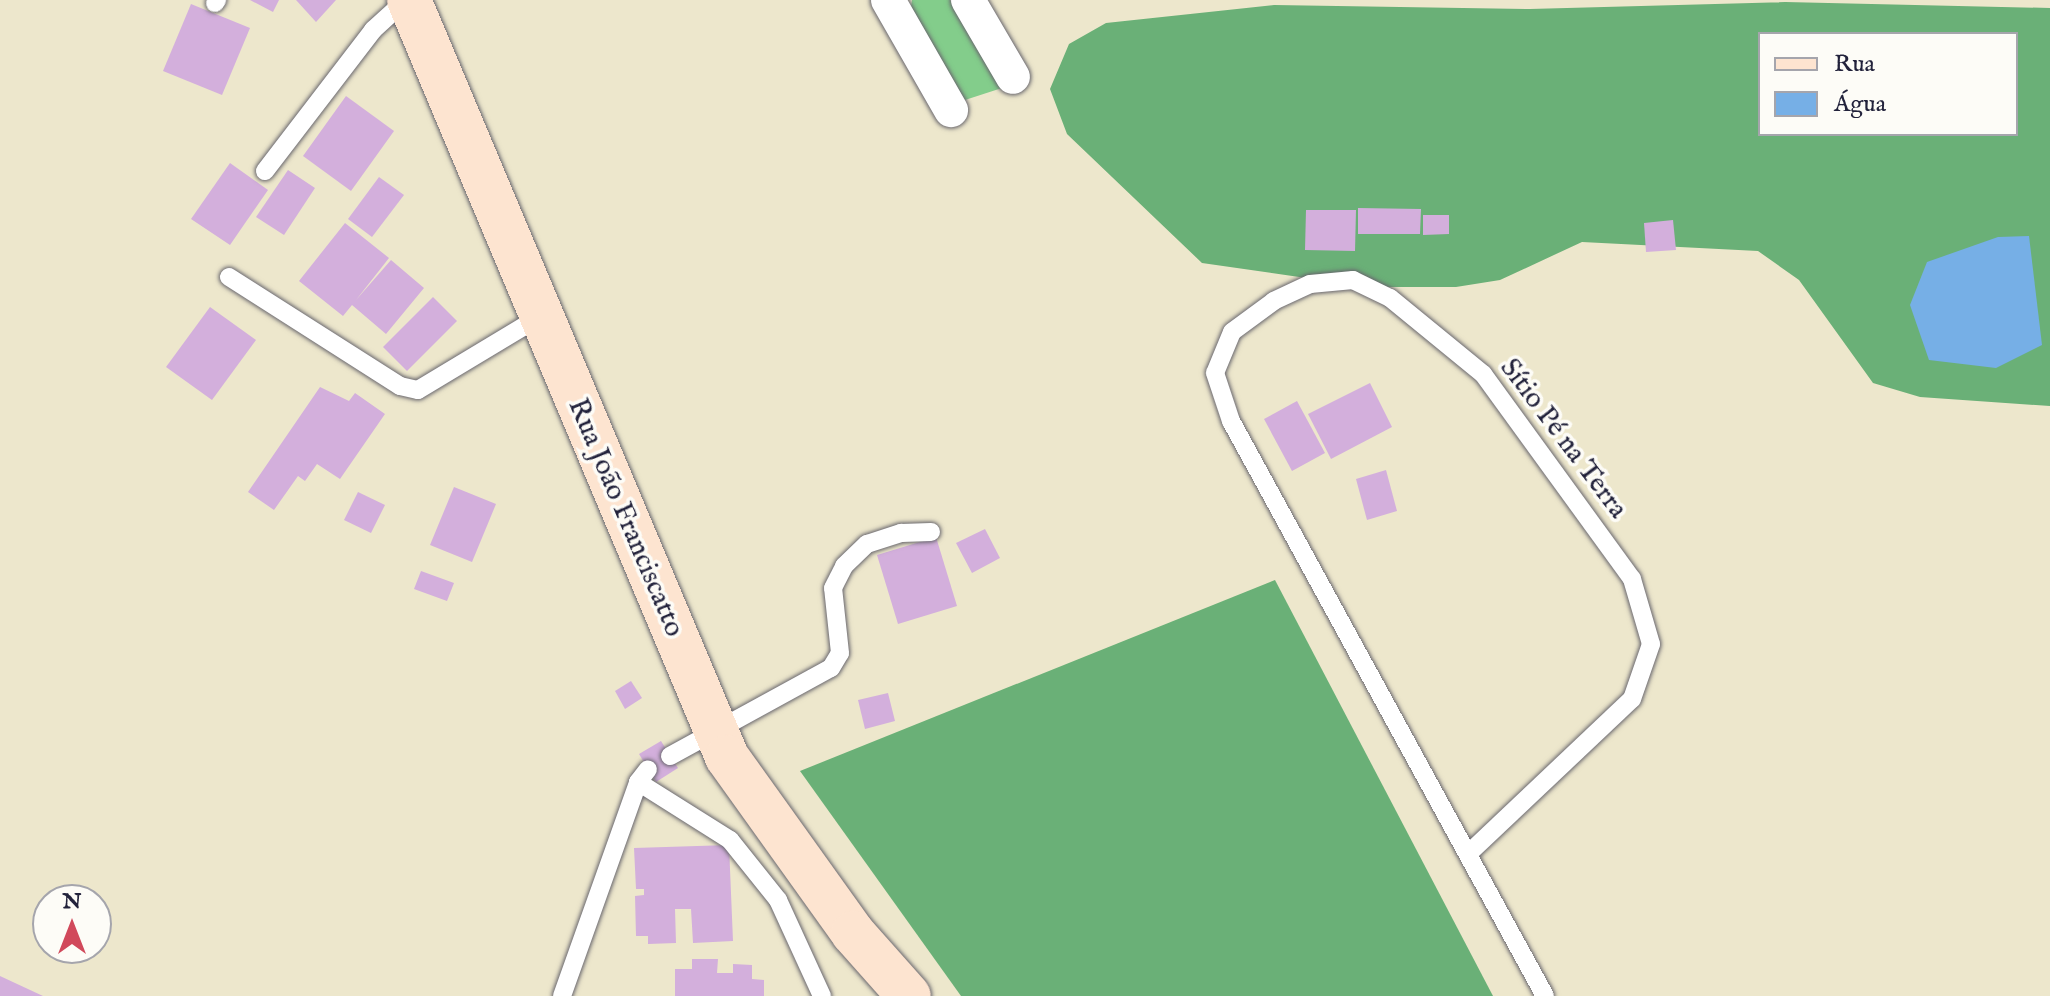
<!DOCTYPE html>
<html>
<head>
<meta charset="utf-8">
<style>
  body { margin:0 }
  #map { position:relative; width:2050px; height:996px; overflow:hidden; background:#ede7cc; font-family:"IM FELL English",serif }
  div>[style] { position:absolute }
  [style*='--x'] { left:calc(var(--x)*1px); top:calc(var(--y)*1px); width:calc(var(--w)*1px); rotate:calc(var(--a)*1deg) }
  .green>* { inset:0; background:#83cd8b }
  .forest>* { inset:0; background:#6ab077 }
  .water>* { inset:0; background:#76afe6 }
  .building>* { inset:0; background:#d3afdc }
  .roads { filter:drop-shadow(0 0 2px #69676e) drop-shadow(0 0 2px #69676e) }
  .lane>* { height:18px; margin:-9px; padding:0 9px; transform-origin:9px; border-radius:9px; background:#fff }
  .street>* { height:34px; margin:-17px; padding:0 17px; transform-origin:17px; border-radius:17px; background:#fff }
  .secondary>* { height:44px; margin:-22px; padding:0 22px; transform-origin:22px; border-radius:22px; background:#fde4d0 }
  span { translate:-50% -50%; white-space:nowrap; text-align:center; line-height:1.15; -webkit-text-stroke:7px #fdfcf7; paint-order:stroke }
  .street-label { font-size:28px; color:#22223b }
  .legend { position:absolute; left:1758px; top:32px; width:260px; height:104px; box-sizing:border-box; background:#fdfcf7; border:2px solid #a5a5ac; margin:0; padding:10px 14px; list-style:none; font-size:24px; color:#22223b }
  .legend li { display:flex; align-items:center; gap:16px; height:40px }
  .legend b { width:40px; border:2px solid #a5a5ac }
  .north { position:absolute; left:32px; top:884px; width:80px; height:80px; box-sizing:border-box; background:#fdfcf7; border:2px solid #a5a5ac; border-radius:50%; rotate:0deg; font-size:22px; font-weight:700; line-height:32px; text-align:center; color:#22223b }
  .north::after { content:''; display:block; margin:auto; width:28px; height:36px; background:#d1495b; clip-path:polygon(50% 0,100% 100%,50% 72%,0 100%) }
</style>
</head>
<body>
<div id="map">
  <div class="green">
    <div style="clip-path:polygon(912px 0,950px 0,1005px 87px,965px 100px,910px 15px)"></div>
  </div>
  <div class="forest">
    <div style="clip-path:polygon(evenodd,1785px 2px,2050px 8px,2050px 406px,1920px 397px,1873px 383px,1799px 280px,1758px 251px,1582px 242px,1500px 280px,1456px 287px,1368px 287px,1202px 263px,1067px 134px,1050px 89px,1069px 44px,1106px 23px,1274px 5px,1530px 9px,1785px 2px,1760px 34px,2016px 34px,2016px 134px,1760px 134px,1760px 34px)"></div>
    <div style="clip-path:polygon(1275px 580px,1493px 996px,961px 996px,800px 771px)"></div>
  </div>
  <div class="water">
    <div style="clip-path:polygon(2029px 236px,2042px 345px,1996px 368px,1929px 360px,1910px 305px,1927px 262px,1998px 237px)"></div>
  </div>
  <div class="building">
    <div style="clip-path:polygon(250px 0,279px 0,273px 12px)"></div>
    <div style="clip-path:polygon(296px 0,336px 0,316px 22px)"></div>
    <div style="clip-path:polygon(191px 4px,250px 28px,222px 95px,163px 71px)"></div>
    <div style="clip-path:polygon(346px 96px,394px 131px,351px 191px,303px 156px)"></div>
    <div style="clip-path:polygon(230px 163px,268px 190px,230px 245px,191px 219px)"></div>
    <div style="clip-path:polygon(288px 170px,315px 188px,284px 235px,256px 217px)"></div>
    <div style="clip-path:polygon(379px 177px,404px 195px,372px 237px,348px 219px)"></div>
    <div style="clip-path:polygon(1358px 208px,1421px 209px,1420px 234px,1358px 234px)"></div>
    <div style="clip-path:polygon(1306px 210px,1356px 210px,1355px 251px,1305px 250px)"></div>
    <div style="clip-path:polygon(1423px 215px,1449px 215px,1449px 234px,1423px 235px)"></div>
    <div style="clip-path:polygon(1673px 220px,1676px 250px,1646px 252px,1644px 223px)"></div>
    <div style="clip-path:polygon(345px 223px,389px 258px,356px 300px,391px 260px,424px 288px,386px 334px,352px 305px,343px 316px,299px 281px)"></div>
    <div style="clip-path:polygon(433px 297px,457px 321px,407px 371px,383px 347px)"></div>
    <div style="clip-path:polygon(210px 307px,256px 340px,212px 400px,166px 367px)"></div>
    <div style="clip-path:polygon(1370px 383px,1392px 427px,1331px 459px,1308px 414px)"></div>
    <div style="clip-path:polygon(320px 387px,349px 401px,355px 393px,385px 414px,340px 479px,317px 464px,305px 481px,298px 476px,274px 510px,248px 492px)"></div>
    <div style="clip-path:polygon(1297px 401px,1325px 453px,1292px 471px,1264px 419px)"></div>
    <div style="clip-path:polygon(1386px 470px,1397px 511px,1367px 520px,1356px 479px)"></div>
    <div style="clip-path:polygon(454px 487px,496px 504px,472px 562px,430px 545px)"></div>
    <div style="clip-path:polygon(358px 492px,385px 505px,371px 533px,344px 520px)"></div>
    <div style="clip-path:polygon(985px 529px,1000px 558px,972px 573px,956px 543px)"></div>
    <div style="clip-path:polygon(936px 537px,957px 606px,898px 624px,877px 555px)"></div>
    <div style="clip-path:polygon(421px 571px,454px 583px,447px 601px,414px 589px)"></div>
    <div style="clip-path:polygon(631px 681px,642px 698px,625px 709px,615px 691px)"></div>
    <div style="clip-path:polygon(888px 693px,895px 721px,865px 729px,858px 700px)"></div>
    <div style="clip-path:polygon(661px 741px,678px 768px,656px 782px,639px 754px)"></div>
    <div style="clip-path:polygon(729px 845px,733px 941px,693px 943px,691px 909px,675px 909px,676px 943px,648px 944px,648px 936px,636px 936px,635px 896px,644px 895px,644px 889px,636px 889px,634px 848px)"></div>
    <div style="clip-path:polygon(692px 959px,718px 959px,717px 973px,733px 973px,733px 964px,752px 965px,752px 979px,764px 980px,764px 996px,675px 996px,675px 969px,692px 969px)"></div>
    <div style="clip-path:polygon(0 976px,43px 996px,0 996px)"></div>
  </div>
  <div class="roads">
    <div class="lane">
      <div style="--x:215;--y:3;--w:4;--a:-56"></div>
      <div style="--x:265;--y:171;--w:178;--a:-52.5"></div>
      <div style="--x:373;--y:30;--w:45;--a:-42.3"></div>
      <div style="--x:229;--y:277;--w:203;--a:32.5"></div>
      <div style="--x:400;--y:386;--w:18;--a:13"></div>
      <div style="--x:418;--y:390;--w:144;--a:-31"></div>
      <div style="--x:670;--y:756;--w:183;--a:-28.7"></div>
      <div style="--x:831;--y:668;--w:17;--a:-59"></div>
      <div style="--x:840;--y:653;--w:65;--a:-96.1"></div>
      <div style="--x:833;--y:588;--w:25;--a:-63"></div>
      <div style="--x:844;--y:566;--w:32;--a:-44"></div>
      <div style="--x:867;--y:544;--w:36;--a:-18"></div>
      <div style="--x:901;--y:533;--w:30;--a:-2"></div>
      <div style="--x:638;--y:782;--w:109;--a:32.2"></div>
      <div style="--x:730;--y:840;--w:77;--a:51.3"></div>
      <div style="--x:778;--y:900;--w:106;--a:65.4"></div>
      <div style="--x:1469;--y:853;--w:224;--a:-43.4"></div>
      <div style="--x:1632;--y:699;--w:58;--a:-70.9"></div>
      <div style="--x:1651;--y:644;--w:68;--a:-106.3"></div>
      <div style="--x:1632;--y:579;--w:253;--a:-126"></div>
      <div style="--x:1483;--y:374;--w:120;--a:-140.7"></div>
      <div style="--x:1390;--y:298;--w:41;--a:-154.1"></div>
      <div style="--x:1353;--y:280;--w:43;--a:174.7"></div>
      <div style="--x:1310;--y:284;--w:40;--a:155"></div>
      <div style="--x:1274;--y:301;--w:52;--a:143.6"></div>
      <div style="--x:1232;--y:332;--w:44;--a:112.5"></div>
      <div style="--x:1215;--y:373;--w:51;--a:71.6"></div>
      <div style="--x:1231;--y:421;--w:655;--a:61.36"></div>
      <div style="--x:562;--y:996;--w:227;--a:-70.4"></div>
      <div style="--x:638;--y:782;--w:16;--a:-52"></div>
    </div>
    <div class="street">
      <div style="--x:888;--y:0;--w:127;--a:60.2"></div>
      <div style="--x:968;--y:0;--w:89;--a:59.7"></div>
    </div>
    <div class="secondary">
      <div style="--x:409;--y:0;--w:821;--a:67.21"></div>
      <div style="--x:727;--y:757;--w:216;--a:54.4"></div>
      <div style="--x:853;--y:933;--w:84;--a:48.4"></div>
    </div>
  </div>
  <div class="street-label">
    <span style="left:1563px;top:439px;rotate:53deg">Sítio Pé na Terra</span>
    <span style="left:625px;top:518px;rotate:67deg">Rua João Franciscatto</span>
  </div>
  <ul class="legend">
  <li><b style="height:10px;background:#fde4d0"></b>Rua</li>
  <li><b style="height:22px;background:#76afe6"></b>Água</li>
  </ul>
  <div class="north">N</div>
</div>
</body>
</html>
